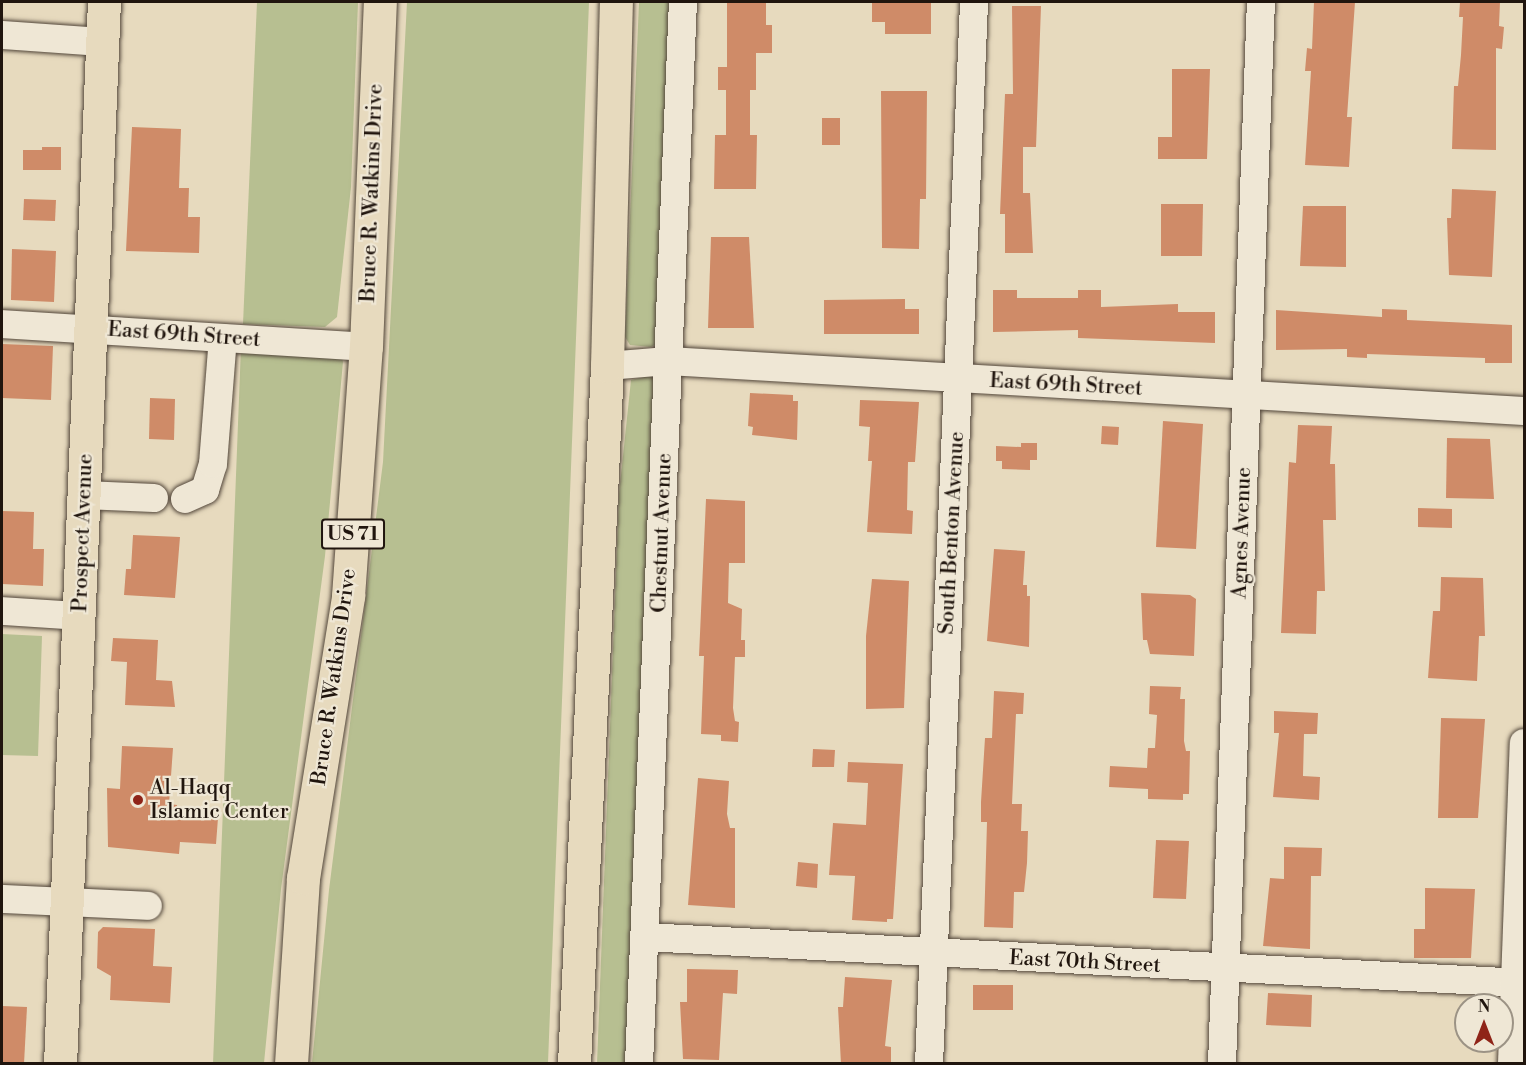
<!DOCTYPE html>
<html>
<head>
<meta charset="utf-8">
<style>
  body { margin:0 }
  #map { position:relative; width:1526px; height:1065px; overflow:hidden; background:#e7dabe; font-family:"Libre Bodoni",serif }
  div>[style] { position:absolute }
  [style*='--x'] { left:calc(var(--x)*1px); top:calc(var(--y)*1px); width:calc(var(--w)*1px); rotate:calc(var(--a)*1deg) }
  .green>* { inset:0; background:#b7bf91 }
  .building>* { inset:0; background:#cf8b68 }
  .roads { filter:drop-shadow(0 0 2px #52463a) drop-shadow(0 0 2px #52463a) }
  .minor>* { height:28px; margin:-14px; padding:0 14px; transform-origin:14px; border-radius:14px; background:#efe7d5 }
  .major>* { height:33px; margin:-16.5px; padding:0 16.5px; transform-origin:16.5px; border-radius:16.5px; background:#e7dabe }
  .highway>* { height:33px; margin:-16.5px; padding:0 16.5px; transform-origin:16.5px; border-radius:16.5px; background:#e7dabe }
  .dots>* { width:16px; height:16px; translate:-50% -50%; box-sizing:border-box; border:3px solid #efe7d5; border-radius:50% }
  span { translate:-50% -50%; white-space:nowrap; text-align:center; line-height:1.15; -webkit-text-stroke:4.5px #efe7d5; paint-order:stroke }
  .shield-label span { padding:2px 4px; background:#efe7d5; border:2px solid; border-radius:4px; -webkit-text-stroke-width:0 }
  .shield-label { font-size:20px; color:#20150e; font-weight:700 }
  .street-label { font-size:21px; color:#20150e }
  .poi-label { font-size:21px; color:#20150e }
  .left { translate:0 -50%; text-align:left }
  .frame { position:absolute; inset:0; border:3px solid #20150e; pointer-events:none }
  .north { position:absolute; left:1454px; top:993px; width:60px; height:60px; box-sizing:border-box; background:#efe7d5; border:2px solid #9c9385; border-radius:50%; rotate:0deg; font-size:16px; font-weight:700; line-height:24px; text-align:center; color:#20150e }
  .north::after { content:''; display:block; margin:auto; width:21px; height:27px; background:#8f2418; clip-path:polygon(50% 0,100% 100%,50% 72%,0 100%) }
</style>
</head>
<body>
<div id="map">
  <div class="green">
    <div style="clip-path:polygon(257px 2px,358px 2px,351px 187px,337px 317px,325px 327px,243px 324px)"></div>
    <div style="clip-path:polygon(407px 2px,589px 2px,548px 1063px,312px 1063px,329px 890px,383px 462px)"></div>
    <div style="clip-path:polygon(639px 2px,671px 2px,656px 344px,651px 347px,630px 345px,625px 337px)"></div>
    <div style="clip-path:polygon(241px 347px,342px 358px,343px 362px,325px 556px,281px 889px,264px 1063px,213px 1064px)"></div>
    <div style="clip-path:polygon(656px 374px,629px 1063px,597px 1064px,619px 494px,631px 380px)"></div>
    <div style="clip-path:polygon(2px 634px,42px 636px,38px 756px,2px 755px)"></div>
  </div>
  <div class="building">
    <div style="clip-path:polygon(727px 2px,766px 2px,766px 25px,772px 25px,772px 53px,756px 53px,756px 90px,750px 90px,750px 135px,757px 135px,756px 189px,714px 189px,715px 135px,726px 135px,726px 90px,718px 90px,718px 67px,727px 67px)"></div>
    <div style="clip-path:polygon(872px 2px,931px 2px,931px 34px,885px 34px,885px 22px,872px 22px)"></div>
    <div style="clip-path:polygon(1314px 2px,1355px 2px,1347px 117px,1352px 117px,1349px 167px,1305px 165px,1311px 71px,1305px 71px,1307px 48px,1312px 49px)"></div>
    <div style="clip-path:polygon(1460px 2px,1500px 2px,1499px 26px,1504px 27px,1502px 49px,1496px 48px,1496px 150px,1452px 149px,1454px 86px,1458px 86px,1461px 55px,1463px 17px,1459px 17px)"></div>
    <div style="clip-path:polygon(1012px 6px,1041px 6px,1036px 147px,1023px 147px,1023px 193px,1030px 193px,1033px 253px,1005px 253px,1005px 214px,1000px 214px,1005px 94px,1013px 94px)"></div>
    <div style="clip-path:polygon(1172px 69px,1210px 69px,1207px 159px,1158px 159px,1158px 137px,1172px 137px)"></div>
    <div style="clip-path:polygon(881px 91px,927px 91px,926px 199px,920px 199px,919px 249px,882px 248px)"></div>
    <div style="clip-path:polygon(822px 118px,840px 118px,840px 145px,822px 145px)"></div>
    <div style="clip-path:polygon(132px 127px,181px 129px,179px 188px,189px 188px,188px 217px,200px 217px,199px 253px,126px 251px)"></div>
    <div style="clip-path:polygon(42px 147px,61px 147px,61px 170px,23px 170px,23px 150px,42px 150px)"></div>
    <div style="clip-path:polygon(1452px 189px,1496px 191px,1492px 277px,1449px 275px,1447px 218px,1451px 218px)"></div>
    <div style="clip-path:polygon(24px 199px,56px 200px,55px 221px,23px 220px)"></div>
    <div style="clip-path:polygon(1161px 204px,1203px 204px,1202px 256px,1161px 256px)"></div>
    <div style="clip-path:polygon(1303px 206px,1346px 206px,1346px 267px,1300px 266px)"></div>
    <div style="clip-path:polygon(711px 237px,749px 237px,754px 328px,708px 328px)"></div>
    <div style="clip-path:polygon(12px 249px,56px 251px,54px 302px,11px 300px)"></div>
    <div style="clip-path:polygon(993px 290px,1017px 290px,1017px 298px,1078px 298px,1078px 290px,1101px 290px,1101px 307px,1178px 304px,1178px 312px,1215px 312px,1215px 343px,1078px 338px,1078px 330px,993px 332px)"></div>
    <div style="clip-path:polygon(905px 299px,905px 309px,919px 309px,919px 334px,824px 334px,824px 300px)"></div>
    <div style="clip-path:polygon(1382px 309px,1407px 310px,1407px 320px,1512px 325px,1512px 363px,1485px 363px,1485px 358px,1367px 354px,1367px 358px,1347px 357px,1347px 349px,1276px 350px,1276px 310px,1382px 317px)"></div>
    <div style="clip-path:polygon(2px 344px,53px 346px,51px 400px,2px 398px)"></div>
    <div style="clip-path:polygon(750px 393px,793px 395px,793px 401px,798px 401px,797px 440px,752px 435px,753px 427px,748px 426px)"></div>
    <div style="clip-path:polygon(150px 398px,175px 399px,174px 440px,149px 439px)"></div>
    <div style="clip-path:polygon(860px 400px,919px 402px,915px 462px,908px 462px,907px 510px,913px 511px,912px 534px,867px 532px,872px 461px,868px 461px,870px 427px,859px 426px)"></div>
    <div style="clip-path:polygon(1163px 421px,1203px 424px,1196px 549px,1156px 547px)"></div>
    <div style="clip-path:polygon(1298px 425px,1332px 426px,1330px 464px,1335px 464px,1336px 520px,1323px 520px,1325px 591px,1317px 591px,1316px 634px,1281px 633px,1289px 462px,1296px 463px)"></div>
    <div style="clip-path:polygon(1102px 426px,1119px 427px,1118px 445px,1101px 444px)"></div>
    <div style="clip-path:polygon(1447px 438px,1490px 439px,1494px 499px,1446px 498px)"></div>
    <div style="clip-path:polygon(1021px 443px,1037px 443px,1037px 460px,1030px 460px,1030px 470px,1002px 469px,1002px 461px,996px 461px,996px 446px,1021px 447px)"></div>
    <div style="clip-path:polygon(706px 499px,745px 501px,745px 563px,729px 563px,728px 603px,742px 609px,741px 640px,745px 640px,745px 657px,735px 657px,733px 708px,735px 721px,739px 722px,738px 742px,721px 741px,721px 735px,701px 734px,704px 656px,699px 656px)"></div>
    <div style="clip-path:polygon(1418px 508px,1452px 509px,1452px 528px,1418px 527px)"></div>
    <div style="clip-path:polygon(2px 511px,34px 512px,33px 549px,44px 549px,43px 586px,2px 584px)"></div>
    <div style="clip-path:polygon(133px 535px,180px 537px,175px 598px,124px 595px,126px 569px,131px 569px)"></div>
    <div style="clip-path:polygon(994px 549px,1025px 551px,1023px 585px,1027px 585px,1027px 596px,1030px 596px,1029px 647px,987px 641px)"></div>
    <div style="clip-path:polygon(1441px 577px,1483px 578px,1485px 636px,1479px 636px,1477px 681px,1428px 678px,1433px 611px,1440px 611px)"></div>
    <div style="clip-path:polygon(872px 579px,909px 581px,904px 708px,866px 709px,866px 636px)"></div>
    <div style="clip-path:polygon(1141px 593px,1190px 595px,1196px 599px,1194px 656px,1150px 654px,1147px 640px,1143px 640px)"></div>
    <div style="clip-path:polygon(113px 638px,158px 640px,156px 680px,172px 681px,175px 707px,125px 705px,127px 662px,111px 661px)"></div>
    <div style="clip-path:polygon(1150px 686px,1181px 687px,1180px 699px,1185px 699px,1184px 741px,1186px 751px,1190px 751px,1189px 794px,1183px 794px,1183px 800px,1148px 799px,1148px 789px,1109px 787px,1110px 766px,1147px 768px,1148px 748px,1155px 748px,1157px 715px,1149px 714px)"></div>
    <div style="clip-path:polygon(994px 691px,1024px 693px,1023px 714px,1016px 714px,1012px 804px,1022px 804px,1021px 831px,1028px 831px,1027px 863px,1024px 892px,1014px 892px,1013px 928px,984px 927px,987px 822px,981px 822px,981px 802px,985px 738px,992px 738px)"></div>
    <div style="clip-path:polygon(1274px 711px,1318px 713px,1317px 734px,1304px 734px,1303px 776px,1320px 777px,1319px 800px,1273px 797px,1279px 733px,1274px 733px)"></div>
    <div style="clip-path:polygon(1441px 718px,1485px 719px,1478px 818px,1438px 818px)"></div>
    <div style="clip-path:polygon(122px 746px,173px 748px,169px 804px,177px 805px,176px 817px,218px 818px,216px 844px,180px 842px,179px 854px,108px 847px,107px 788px,120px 789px)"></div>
    <div style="clip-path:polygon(813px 749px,835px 750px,834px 767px,812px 767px)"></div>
    <div style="clip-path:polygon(848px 762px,903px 764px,893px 919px,887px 919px,887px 922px,852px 920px,855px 876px,829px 875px,833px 823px,866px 825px,868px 783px,847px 782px)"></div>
    <div style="clip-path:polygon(698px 778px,729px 781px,727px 814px,730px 828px,735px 828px,735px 908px,688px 905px)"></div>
    <div style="clip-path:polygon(1156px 840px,1189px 841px,1186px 899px,1153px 898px)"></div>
    <div style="clip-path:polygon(1284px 847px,1322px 848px,1321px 876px,1311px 876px,1310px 949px,1263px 946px,1270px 878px,1284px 879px)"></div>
    <div style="clip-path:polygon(798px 862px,818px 864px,817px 888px,796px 886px)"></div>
    <div style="clip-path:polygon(1425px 888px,1475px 889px,1471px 958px,1414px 958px,1414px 929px,1425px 929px)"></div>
    <div style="clip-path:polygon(103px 927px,155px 929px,153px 966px,172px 967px,170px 1003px,110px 1000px,111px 976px,97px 968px,98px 932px)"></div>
    <div style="clip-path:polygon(687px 969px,738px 970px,737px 994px,723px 993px,719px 1060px,683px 1059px,680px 1002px,687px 1002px)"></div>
    <div style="clip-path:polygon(845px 977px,892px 980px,885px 1046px,891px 1047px,891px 1064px,841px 1064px,838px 1007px,843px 1007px)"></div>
    <div style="clip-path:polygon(973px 985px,1013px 985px,1013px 1010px,973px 1010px)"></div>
    <div style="clip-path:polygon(1268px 993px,1312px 995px,1311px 1027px,1266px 1025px)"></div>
    <div style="clip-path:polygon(2px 1006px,27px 1007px,24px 1064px,2px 1064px)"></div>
  </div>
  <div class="roads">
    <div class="minor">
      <div style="--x:2;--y:35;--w:100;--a:4"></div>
      <div style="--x:2;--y:324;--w:365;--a:3.6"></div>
      <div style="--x:607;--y:366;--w:61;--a:-4.7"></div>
      <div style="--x:668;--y:361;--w:857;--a:3.34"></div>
      <div style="--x:84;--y:495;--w:70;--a:2.5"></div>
      <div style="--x:185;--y:499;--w:22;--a:-24"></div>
      <div style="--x:205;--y:490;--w:27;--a:-73"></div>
      <div style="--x:213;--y:464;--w:126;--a:-85.5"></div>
      <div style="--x:2;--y:611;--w:77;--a:3.7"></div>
      <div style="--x:2;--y:899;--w:146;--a:2.7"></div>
      <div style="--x:645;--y:937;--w:880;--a:3"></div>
      <div style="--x:639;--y:1064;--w:1063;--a:-87.63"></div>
      <div style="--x:929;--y:1064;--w:1063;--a:-87.57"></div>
      <div style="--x:1222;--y:1064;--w:1063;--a:-87.9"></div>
      <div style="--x:1512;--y:1064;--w:321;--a:-87.9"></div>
    </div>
    <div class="major">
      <div style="--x:60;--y:1064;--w:1063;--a:-87.63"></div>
    </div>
    <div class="highway">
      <div style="--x:291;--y:1064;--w:186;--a:-86.3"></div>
      <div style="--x:303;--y:878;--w:286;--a:-80.9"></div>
      <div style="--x:348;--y:596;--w:250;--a:-85.9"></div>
      <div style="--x:366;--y:347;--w:345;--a:-87.7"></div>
      <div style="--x:574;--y:1064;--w:699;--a:-87.29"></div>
      <div style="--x:607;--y:366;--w:364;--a:-88.6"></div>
    </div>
  </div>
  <div class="dots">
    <div style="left:138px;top:800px;background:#8f2418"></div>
  </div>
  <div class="shield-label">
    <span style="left:353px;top:534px">US 71</span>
  </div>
  <div class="street-label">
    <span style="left:372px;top:193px;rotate:-88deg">Bruce R. Watkins Drive</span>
    <span style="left:184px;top:335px;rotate:4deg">East 69th Street</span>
    <span style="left:1066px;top:385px;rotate:3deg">East 69th Street</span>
    <span style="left:83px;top:533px;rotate:-88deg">Prospect Avenue</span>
    <span style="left:662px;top:533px;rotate:-88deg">Chestnut Avenue</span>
    <span style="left:952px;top:533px;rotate:-87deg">South Benton Avenue</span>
    <span style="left:1242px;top:533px;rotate:-88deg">Agnes Avenue</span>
    <span style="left:334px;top:677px;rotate:-82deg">Bruce R. Watkins Drive</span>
    <span style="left:1085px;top:962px;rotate:3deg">East 70th Street</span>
  </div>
  <div class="poi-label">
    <span class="left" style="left:150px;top:800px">Al-Haqq<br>Islamic Center</span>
  </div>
  <div class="frame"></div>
  <div class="north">N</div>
</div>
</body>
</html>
